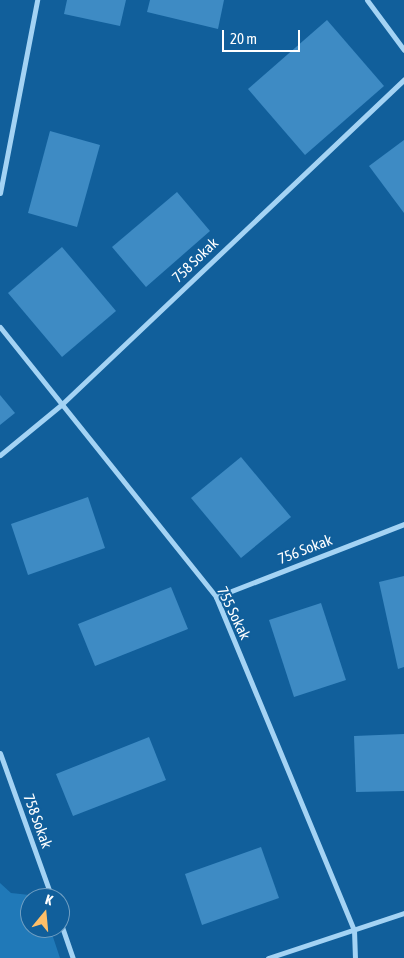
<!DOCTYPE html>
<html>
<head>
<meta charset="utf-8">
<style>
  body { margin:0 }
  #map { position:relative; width:404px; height:958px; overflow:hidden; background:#115f9b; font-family:"Asap Condensed",sans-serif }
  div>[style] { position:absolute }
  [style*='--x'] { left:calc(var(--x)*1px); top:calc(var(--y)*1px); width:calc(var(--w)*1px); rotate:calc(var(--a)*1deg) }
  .green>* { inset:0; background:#2079b8 }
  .building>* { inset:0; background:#3e8bc4 }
  .minor>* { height:5px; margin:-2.5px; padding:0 2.5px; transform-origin:2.5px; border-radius:2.5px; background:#a4d3f4 }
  span { translate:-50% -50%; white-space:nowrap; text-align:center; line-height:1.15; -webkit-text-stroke:4px #115f9b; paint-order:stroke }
  .street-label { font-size:15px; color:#fff }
  .north { position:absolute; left:20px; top:888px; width:50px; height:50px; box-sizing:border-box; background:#115f9b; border:1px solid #709fc3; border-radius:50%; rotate:17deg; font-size:14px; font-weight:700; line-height:20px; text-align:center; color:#fff }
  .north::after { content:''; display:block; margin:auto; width:18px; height:22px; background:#ffbf68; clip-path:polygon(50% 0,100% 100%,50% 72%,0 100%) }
  .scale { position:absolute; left:222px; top:30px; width:78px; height:22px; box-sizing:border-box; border:2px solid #fff; border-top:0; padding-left:6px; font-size:15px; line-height:18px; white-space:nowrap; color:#fff; -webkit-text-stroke:4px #115f9b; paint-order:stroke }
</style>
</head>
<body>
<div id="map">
  <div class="green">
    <div style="clip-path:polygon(0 883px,11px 893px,39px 896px,40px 898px,30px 898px,30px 928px,50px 928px,60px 958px,0 958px)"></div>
  </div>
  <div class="building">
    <div style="clip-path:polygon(67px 0,126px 0,120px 26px,64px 14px)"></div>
    <div style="clip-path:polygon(150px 0,224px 0,218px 29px,147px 12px)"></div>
    <div style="clip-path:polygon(327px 20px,384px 86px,305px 155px,248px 89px)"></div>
    <div style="clip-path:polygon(50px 131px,100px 145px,77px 227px,28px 213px)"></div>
    <div style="clip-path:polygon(404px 140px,404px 213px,369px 166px)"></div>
    <div style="clip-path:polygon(177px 192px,210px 231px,146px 287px,112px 247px)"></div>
    <div style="clip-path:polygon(62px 247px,116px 311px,62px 357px,8px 293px)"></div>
    <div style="clip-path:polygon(0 395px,15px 413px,0 425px)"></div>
    <div style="clip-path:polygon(241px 457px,291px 517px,241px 558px,191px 498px)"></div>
    <div style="clip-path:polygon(88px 497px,105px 548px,28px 575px,11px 524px)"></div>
    <div style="clip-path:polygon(404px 576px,404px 667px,398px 669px,379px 582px)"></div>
    <div style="clip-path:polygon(171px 587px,188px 629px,95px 666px,78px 624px)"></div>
    <div style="clip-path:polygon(321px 603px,346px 680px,294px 697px,269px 620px)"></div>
    <div style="clip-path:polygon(404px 734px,404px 791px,356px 792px,354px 736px)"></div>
    <div style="clip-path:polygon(149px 737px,166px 780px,73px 816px,56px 774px)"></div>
    <div style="clip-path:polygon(261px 847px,279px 898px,202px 925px,185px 874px)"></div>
  </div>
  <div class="minor">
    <div style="--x:367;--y:0;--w:62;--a:53.5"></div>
    <div style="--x:0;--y:193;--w:197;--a:-79.1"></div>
    <div style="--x:0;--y:327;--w:346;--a:51.3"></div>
    <div style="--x:216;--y:597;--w:360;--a:67.5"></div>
    <div style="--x:354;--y:930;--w:28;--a:88"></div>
    <div style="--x:0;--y:455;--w:80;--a:-39.4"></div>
    <div style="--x:62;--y:404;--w:472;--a:-43.5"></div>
    <div style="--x:216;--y:597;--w:202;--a:-21.2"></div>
    <div style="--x:0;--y:753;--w:154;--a:70.3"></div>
    <div style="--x:60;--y:921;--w:39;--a:71"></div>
    <div style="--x:268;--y:958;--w:143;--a:-18.3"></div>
  </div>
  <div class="street-label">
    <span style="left:195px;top:260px;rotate:-44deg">758 Sokak</span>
    <span style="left:305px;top:549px;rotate:-21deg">756 Sokak</span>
    <span style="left:234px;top:613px;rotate:64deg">755 Sokak</span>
    <span style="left:38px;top:821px;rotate:70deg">758 Sokak</span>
  </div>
  <div class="north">K</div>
  <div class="scale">20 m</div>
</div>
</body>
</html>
